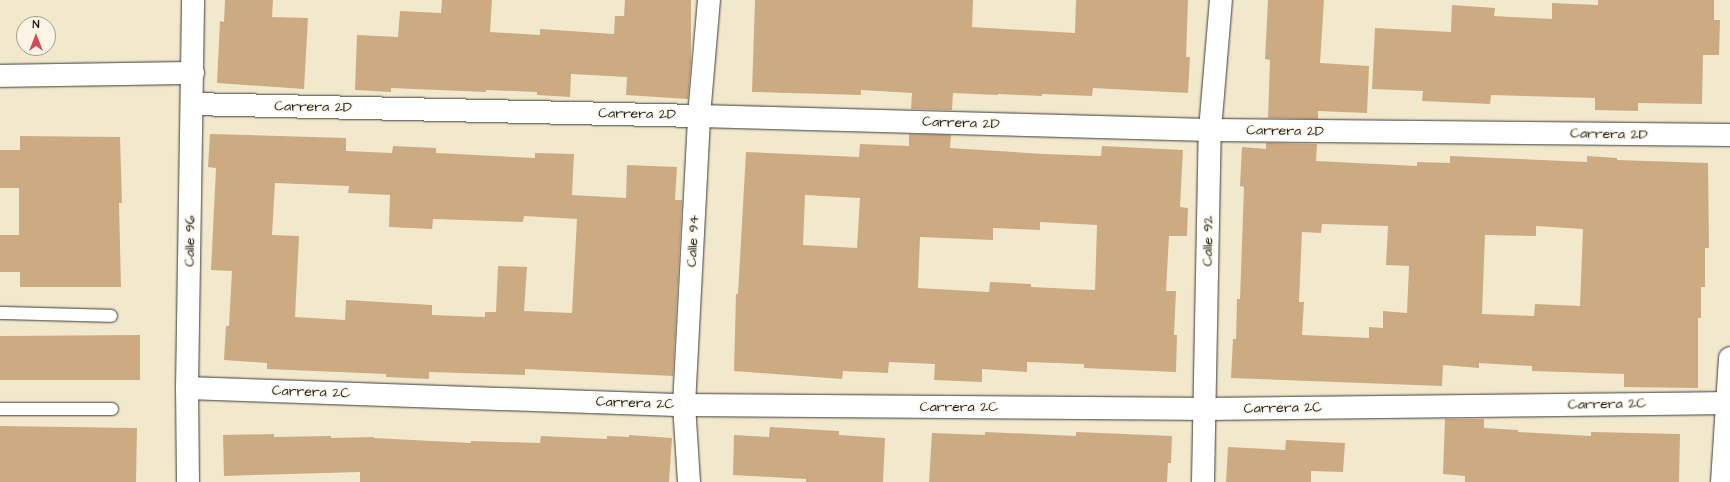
<!DOCTYPE html>
<html>
<head>
<meta charset="utf-8">
<style>
  body { margin:0 }
  #map { position:relative; width:1730px; height:482px; overflow:hidden; background:#f2e9cd; font-family:"Architects Daughter",sans-serif }
  div>[style] { position:absolute }
  [style*='--x'] { left:calc(var(--x)*1px); top:calc(var(--y)*1px); width:calc(var(--w)*1px); rotate:calc(var(--a)*1deg) }
  .building>* { inset:0; background:#ccab83 }
  .roads { filter:drop-shadow(0 0 1px #3c3b37) drop-shadow(0 0 1px #3c3b37) }
  .lane>* { height:12px; margin:-6px; padding:0 6px; transform-origin:6px; border-radius:6px; background:#fff }
  .street>* { height:22px; margin:-11px; padding:0 11px; transform-origin:11px; border-radius:11px; background:#fff }
  span { translate:-50% -50%; white-space:nowrap; text-align:center; line-height:1.15; -webkit-text-stroke:3px #fcf5e5; paint-order:stroke }
  .street-label { font-size:14px; color:#1c1c1c }
  .north { position:absolute; left:16px; top:16px; width:40px; height:40px; box-sizing:border-box; background:#fcf5e5; border:1px solid #a29e95; border-radius:50%; rotate:0deg; font-size:11px; font-weight:700; line-height:16px; text-align:center; color:#1c1c1c }
  .north::after { content:''; display:block; margin:auto; width:14px; height:18px; background:#d1495b; clip-path:polygon(50% 0,100% 100%,50% 72%,0 100%) }
</style>
</head>
<body>
<div id="map">
  <div class="building">
    <div style="clip-path:polygon(225px 0,273px 0,272px 17px,308px 18px,304px 89px,217px 83px,220px 21px,224px 22px)"></div>
    <div style="clip-path:polygon(442px 0,492px 0,490px 32px,540px 35px,540px 29px,614px 34px,615px 16px,624px 16px,625px 0,691px 0,691px 62px,688px 99px,626px 95px,627px 77px,571px 74px,570px 97px,537px 95px,537px 92px,486px 90px,486px 92px,391px 88px,391px 92px,355px 90px,357px 35px,398px 37px,400px 11px,441px 13px)"></div>
    <div style="clip-path:polygon(755px 0,973px 0,972px 27px,1075px 33px,1076px 0,1188px 0,1186px 57px,1190px 57px,1188px 93px,1093px 88px,1092px 96px,1042px 94px,1042px 96px,998px 94px,998px 95px,953px 93px,952px 110px,911px 109px,912px 93px,861px 90px,861px 95px,752px 92px)"></div>
    <div style="clip-path:polygon(1268px 0,1324px 0,1320px 63px,1369px 66px,1367px 113px,1318px 111px,1318px 119px,1268px 118px,1270px 60px,1265px 59px)"></div>
    <div style="clip-path:polygon(1598px 0,1714px 0,1714px 20px,1720px 20px,1719px 55px,1703px 55px,1702px 104px,1638px 103px,1638px 111px,1595px 110px,1595px 98px,1491px 95px,1490px 104px,1422px 101px,1423px 91px,1372px 89px,1375px 28px,1451px 32px,1452px 5px,1495px 8px,1494px 16px,1552px 19px,1552px 3px,1598px 5px)"></div>
    <div style="clip-path:polygon(evenodd,210px 134px,346px 138px,346px 151px,392px 153px,393px 146px,436px 148px,436px 153px,535px 158px,535px 153px,574px 154px,572px 195px,626px 198px,627px 165px,677px 167px,675px 200px,682px 200px,673px 376px,525px 369px,525px 375px,429px 372px,429px 379px,386px 377px,386px 374px,267px 369px,267px 363px,224px 360px,226px 326px,229px 326px,232px 271px,211px 270px,216px 168px,208px 167px,210px 134px,275px 183px,349px 186px,348px 193px,390px 195px,389px 227px,432px 229px,433px 219px,523px 222px,524px 216px,577px 219px,572px 313px,524px 311px,527px 267px,498px 266px,496px 312px,485px 312px,485px 317px,432px 315px,432px 305px,346px 300px,345px 320px,295px 317px,299px 236px,272px 235px,275px 183px)"></div>
    <div style="clip-path:polygon(evenodd,909px 134px,951px 135px,950px 148px,1044px 154px,1101px 156px,1102px 146px,1183px 150px,1180px 207px,1188px 208px,1187px 236px,1169px 236px,1166px 291px,1176px 291px,1174px 335px,1177px 335px,1176px 372px,1084px 368px,1084px 364px,1027px 362px,1027px 372px,982px 369px,982px 382px,934px 380px,935px 364px,889px 362px,888px 373px,843px 371px,842px 379px,734px 371px,736px 294px,738px 294px,746px 152px,859px 157px,860px 144px,909px 146px,909px 134px,805px 195px,860px 198px,857px 248px,803px 245px,805px 195px,909px 134px,1040px 222px,1097px 225px,1095px 290px,1031px 287px,1031px 284px,990px 282px,989px 292px,918px 288px,920px 237px,993px 240px,993px 228px,1040px 230px,1040px 222px)"></div>
    <div style="clip-path:polygon(20px 136px,120px 137px,122px 203px,119px 203px,121px 287px,20px 287px,20px 272px,0 272px,0 235px,19px 235px,19px 188px,0 188px,0 150px,20px 150px)"></div>
    <div style="clip-path:polygon(evenodd,1266px 143px,1317px 144px,1316px 161px,1356px 163px,1417px 166px,1417px 162px,1450px 163px,1450px 156px,1587px 162px,1587px 156px,1617px 158px,1617px 160px,1708px 163px,1709px 248px,1705px 248px,1705px 287px,1701px 287px,1701px 318px,1698px 318px,1698px 388px,1624px 387px,1624px 374px,1532px 371px,1532px 366px,1479px 363px,1479px 368px,1443px 365px,1442px 386px,1231px 378px,1233px 339px,1236px 339px,1237px 299px,1240px 299px,1244px 187px,1240px 186px,1242px 147px,1266px 149px,1266px 143px,1322px 224px,1388px 226px,1386px 265px,1409px 266px,1407px 313px,1383px 311px,1383px 328px,1369px 327px,1369px 338px,1302px 335px,1304px 302px,1299px 302px,1302px 232px,1321px 233px,1322px 224px,1266px 143px,1536px 226px,1583px 229px,1580px 306px,1535px 304px,1534px 316px,1482px 314px,1485px 235px,1536px 236px,1536px 226px)"></div>
    <div style="clip-path:polygon(140px 335px,140px 380px,0 380px,0 336px)"></div>
    <div style="clip-path:polygon(1445px 419px,1484px 419px,1484px 428px,1518px 430px,1518px 432px,1591px 436px,1591px 432px,1680px 434px,1679px 482px,1465px 482px,1465px 476px,1443px 474px)"></div>
    <div style="clip-path:polygon(0 426px,137px 428px,136px 482px,0 482px)"></div>
    <div style="clip-path:polygon(770px 427px,839px 431px,839px 435px,885px 438px,883px 482px,806px 482px,806px 479px,733px 475px,734px 435px,769px 437px)"></div>
    <div style="clip-path:polygon(985px 432px,1076px 436px,1076px 432px,1172px 436px,1171px 463px,1168px 463px,1167px 482px,929px 482px,932px 433px,985px 435px)"></div>
    <div style="clip-path:polygon(274px 434px,274px 437px,331px 436px,331px 438px,374px 437px,374px 438px,471px 443px,471px 441px,540px 443px,541px 436px,607px 439px,607px 436px,629px 437px,629px 435px,672px 438px,669px 482px,360px 482px,360px 472px,224px 476px,223px 435px)"></div>
    <div style="clip-path:polygon(1286px 440px,1345px 443px,1343px 472px,1311px 471px,1311px 482px,1226px 482px,1228px 447px,1285px 450px)"></div>
  </div>
  <div class="roads">
    <div class="lane">
      <div style="--x:0;--y:313;--w:111;--a:1.5"></div>
      <div style="--x:0;--y:409;--w:112;--a:0"></div>
    </div>
    <div class="street">
      <div style="--x:0;--y:76;--w:193;--a:-0.9"></div>
      <div style="--x:192;--y:104;--w:507;--a:1.36"></div>
      <div style="--x:699;--y:116;--w:511;--a:1.57"></div>
      <div style="--x:1210;--y:130;--w:520;--a:0.55"></div>
      <div style="--x:187;--y:388;--w:497;--a:2"></div>
      <div style="--x:684;--y:405;--w:520;--a:0.44"></div>
      <div style="--x:1204;--y:409;--w:526;--a:-0.65"></div>
      <div style="--x:188;--y:482;--w:94;--a:-90.6"></div>
      <div style="--x:187;--y:388;--w:388;--a:-89.1"></div>
      <div style="--x:689;--y:482;--w:77;--a:-93.7"></div>
      <div style="--x:684;--y:405;--w:289;--a:-87"></div>
      <div style="--x:699;--y:116;--w:116;--a:-85.1"></div>
      <div style="--x:1203;--y:482;--w:352;--a:-88.9"></div>
      <div style="--x:1210;--y:130;--w:130;--a:-85.2"></div>
      <div style="--x:1722;--y:482;--w:124;--a:-86.3"></div>
    </div>
  </div>
  <div class="street-label">
    <span style="left:313px;top:107px;rotate:1deg">Carrera 2D</span>
    <span style="left:637px;top:114px;rotate:1deg">Carrera 2D</span>
    <span style="left:961px;top:123px;rotate:2deg">Carrera 2D</span>
    <span style="left:1285px;top:131px;rotate:1deg">Carrera 2D</span>
    <span style="left:1609px;top:134px;rotate:1deg">Carrera 2D</span>
    <span style="left:190px;top:241px;rotate:-89deg">Calle 96</span>
    <span style="left:693px;top:241px;rotate:-87deg">Calle 94</span>
    <span style="left:1208px;top:241px;rotate:-89deg">Calle 92</span>
    <span style="left:311px;top:392px;rotate:2deg">Carrera 2C</span>
    <span style="left:635px;top:403px;rotate:2deg">Carrera 2C</span>
    <span style="left:1607px;top:404px;rotate:-1deg">Carrera 2C</span>
    <span style="left:959px;top:407px">Carrera 2C</span>
    <span style="left:1283px;top:408px;rotate:-1deg">Carrera 2C</span>
  </div>
  <div class="north">N</div>
</div>
</body>
</html>
